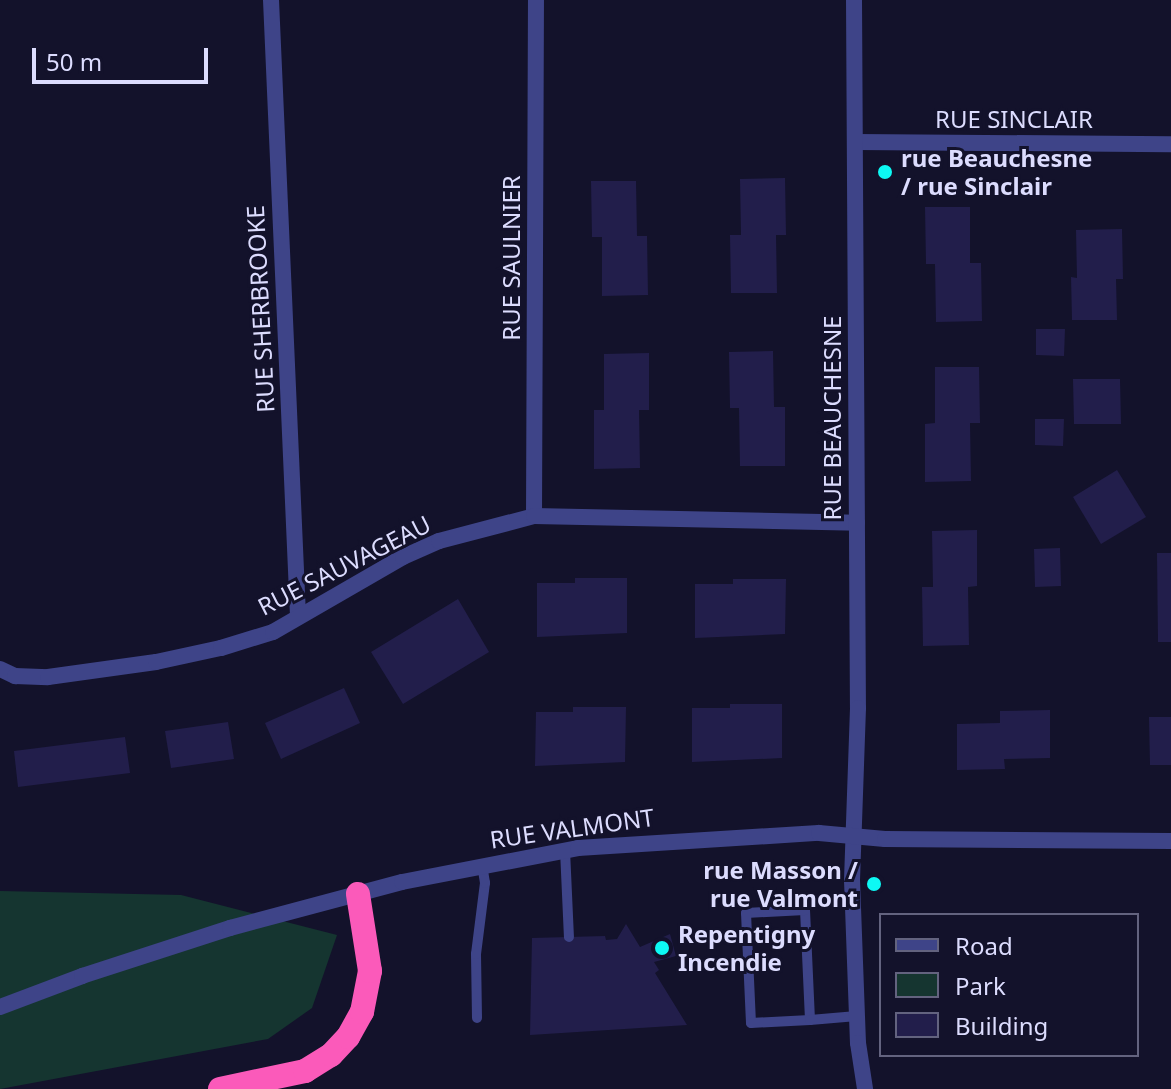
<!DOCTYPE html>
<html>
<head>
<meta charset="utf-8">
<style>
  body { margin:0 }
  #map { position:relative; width:1171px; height:1089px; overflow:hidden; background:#13122b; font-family:"Noto Sans",sans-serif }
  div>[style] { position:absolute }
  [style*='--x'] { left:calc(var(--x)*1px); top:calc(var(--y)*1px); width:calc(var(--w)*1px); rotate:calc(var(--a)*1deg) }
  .green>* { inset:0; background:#153530 }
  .building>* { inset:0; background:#221e4b }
  .service>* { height:10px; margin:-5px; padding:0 5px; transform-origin:5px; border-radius:5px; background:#3e4488 }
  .minor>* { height:16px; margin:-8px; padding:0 8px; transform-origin:8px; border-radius:8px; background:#3e4488 }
  .tertiary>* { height:16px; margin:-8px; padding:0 8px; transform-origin:8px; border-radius:8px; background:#3e4488 }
  .motorway>* { height:24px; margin:-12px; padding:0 12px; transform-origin:12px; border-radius:12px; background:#fb5aba }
  .dots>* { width:22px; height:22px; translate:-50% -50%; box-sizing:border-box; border:4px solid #13122b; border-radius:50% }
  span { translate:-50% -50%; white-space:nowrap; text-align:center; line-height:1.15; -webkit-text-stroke:6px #13122b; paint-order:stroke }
  .street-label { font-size:24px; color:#dcdcfe }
  .poi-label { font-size:24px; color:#dcdcfe; font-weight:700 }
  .left { translate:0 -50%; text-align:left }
  .right { translate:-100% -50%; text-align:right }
  .legend { position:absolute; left:879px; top:913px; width:260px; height:144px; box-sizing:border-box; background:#13122b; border:2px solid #63637f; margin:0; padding:10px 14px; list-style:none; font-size:24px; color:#dcdcfe }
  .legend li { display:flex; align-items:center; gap:16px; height:40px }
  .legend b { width:40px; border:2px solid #63637f }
  .scale { position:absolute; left:32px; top:48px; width:176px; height:36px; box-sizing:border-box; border:4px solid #dcdcfe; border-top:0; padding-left:10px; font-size:24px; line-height:28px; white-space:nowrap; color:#dcdcfe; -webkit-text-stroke:6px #13122b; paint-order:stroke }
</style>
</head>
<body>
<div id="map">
  <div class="green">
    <div style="clip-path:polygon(0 891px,181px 895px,337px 935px,312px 1008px,268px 1039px,0 1089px)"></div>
  </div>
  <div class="building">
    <div style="clip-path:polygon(785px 178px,786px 235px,776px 235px,777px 293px,731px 293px,730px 235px,741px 235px,740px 179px)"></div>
    <div style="clip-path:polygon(591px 181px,636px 181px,637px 236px,647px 236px,648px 295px,602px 296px,602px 237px,592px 237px)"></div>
    <div style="clip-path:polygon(925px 207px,970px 207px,970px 263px,981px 263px,982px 321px,936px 322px,935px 264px,926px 264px)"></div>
    <div style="clip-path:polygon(1122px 229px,1123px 279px,1116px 279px,1117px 320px,1072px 320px,1071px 277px,1077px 278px,1076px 230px)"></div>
    <div style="clip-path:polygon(1036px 329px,1065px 329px,1064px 356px,1036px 355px)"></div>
    <div style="clip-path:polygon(773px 351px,774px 407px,785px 407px,785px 466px,740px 466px,739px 408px,730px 408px,729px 352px)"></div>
    <div style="clip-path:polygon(649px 353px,649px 410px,639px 410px,640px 468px,594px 469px,594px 410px,604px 410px,604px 354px)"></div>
    <div style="clip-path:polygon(935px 367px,979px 367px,980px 423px,970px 423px,971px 481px,925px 482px,925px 424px,935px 423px)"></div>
    <div style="clip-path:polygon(1073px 379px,1120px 379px,1121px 424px,1074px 424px)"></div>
    <div style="clip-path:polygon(1035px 419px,1064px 419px,1063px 446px,1035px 445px)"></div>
    <div style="clip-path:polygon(1117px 470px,1146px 517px,1101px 544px,1073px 497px)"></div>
    <div style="clip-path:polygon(977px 530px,977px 586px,968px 587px,969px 645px,923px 646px,922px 587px,933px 587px,932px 531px)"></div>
    <div style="clip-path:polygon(1060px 548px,1061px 586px,1035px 587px,1034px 549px)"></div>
    <div style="clip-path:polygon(1157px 553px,1171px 553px,1171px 642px,1158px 642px)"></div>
    <div style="clip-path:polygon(575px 578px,627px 578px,627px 633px,537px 637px,537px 583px,575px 583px)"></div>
    <div style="clip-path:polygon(733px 579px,786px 579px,785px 634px,695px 638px,695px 584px,733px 584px)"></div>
    <div style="clip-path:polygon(458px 599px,489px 652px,403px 704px,371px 652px)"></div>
    <div style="clip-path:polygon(344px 688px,360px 723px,281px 759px,265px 723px)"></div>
    <div style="clip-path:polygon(730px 704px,782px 704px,782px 758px,692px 762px,692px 708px,730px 708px)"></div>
    <div style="clip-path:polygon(573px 707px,626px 707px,625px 762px,535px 766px,536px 712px,573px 712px)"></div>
    <div style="clip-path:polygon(1050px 710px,1050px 758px,1004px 759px,1005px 769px,957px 770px,957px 724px,1000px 723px,1000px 711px)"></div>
    <div style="clip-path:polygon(1149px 717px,1171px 717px,1171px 765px,1150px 765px)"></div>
    <div style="clip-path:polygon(228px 722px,234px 759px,171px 768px,165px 731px)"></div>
    <div style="clip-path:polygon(125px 737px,130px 773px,18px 787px,14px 751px)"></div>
    <div style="clip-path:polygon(626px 924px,640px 947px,670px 934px,676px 956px,654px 962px,659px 970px,655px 973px,687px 1025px,530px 1035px,532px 938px,605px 936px,606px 940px,617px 939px)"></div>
  </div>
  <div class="service">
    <div style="--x:565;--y:850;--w:87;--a:87.4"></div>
    <div style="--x:477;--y:1018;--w:64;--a:-90.9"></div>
    <div style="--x:476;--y:954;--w:72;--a:-82.8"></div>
    <div style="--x:485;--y:883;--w:19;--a:-99"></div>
    <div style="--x:810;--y:1020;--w:110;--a:-92.6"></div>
    <div style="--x:805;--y:910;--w:59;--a:177.1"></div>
    <div style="--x:746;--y:913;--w:110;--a:87.4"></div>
    <div style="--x:751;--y:1023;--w:59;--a:-2.9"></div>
    <div style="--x:810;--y:1020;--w:47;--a:-4.9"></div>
  </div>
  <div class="minor">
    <div style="--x:271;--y:0;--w:617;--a:87.49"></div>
    <div style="--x:856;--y:142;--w:315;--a:0.4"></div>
    <div style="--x:534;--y:516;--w:516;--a:-89.78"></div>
    <div style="--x:0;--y:669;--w:17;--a:25"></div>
    <div style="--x:15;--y:676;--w:33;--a:2"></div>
    <div style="--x:48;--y:677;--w:109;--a:-7.9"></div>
    <div style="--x:156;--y:662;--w:66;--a:-12.2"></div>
    <div style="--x:221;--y:648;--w:54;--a:-17.1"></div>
    <div style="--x:273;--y:632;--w:150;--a:-30"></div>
    <div style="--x:403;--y:557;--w:39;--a:-24"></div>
    <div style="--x:439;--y:541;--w:98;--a:-14.7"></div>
    <div style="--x:534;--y:516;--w:323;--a:1.2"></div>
  </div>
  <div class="tertiary">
    <div style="--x:854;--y:0;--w:708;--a:89.68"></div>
    <div style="--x:858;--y:708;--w:172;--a:92"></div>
    <div style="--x:852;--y:880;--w:163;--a:87.9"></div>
    <div style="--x:858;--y:1043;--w:47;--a:81.3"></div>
    <div style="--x:0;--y:1007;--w:88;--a:-20.7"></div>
    <div style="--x:82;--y:976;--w:156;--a:-18"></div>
    <div style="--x:230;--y:928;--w:178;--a:-15"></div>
    <div style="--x:402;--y:882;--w:179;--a:-10.9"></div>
    <div style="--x:578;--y:848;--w:241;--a:-3.6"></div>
    <div style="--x:819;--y:833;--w:66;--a:5.2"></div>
    <div style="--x:885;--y:839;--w:286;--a:0.4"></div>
  </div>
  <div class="motorway">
    <div style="--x:220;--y:1089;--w:87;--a:-12"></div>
    <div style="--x:305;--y:1071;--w:31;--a:-32"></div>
    <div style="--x:331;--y:1055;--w:25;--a:-47"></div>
    <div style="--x:348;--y:1037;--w:29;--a:-61"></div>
    <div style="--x:362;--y:1012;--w:42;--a:-79"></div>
    <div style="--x:370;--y:971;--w:78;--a:-98.9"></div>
  </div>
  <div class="dots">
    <div style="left:885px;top:172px;background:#0df9f4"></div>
    <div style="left:874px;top:884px;background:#0df9f4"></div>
    <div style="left:662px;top:948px;background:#0df9f4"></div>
  </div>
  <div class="street-label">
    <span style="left:1014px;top:119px">RUE SINCLAIR</span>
    <span style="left:511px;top:258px;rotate:-90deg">RUE SAULNIER</span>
    <span style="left:260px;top:309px;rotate:-93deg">RUE SHERBROOKE</span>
    <span style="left:832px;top:418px;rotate:-90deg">RUE BEAUCHESNE</span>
    <span style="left:344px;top:565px;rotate:-27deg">RUE SAUVAGEAU</span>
    <span style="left:572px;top:828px;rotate:-8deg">RUE VALMONT</span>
  </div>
  <div class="poi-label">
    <span class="left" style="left:901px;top:172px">rue Beauchesne<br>/ rue Sinclair</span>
    <span class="right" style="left:858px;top:884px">rue Masson /<br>rue Valmont</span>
    <span class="left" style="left:678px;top:948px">Repentigny<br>Incendie</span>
  </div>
  <ul class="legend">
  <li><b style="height:10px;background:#3e4488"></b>Road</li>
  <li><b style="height:22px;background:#153530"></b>Park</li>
  <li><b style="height:22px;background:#221e4b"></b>Building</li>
  </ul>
  <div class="scale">50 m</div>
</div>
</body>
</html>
